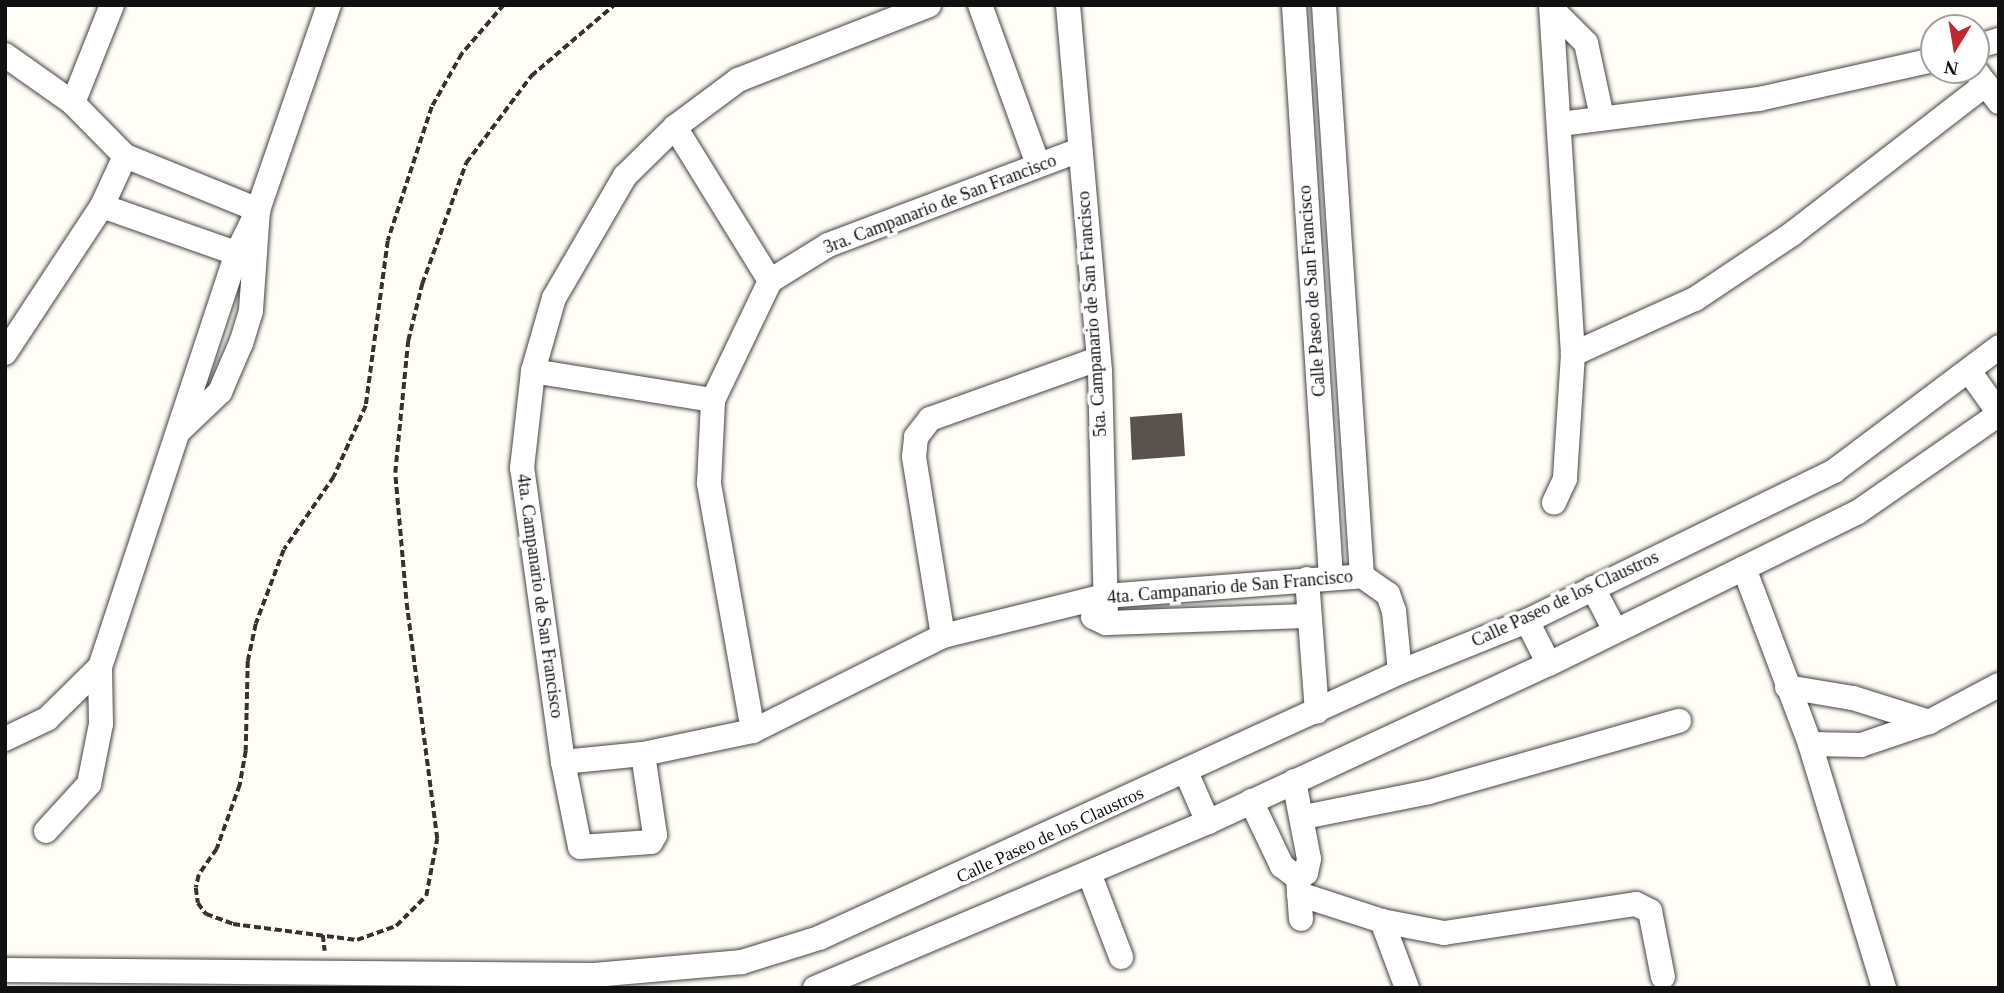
<!DOCTYPE html>
<html>
<head>
<meta charset="utf-8">
<style>
  body { margin:0 }
  #map { position:relative; width:2004px; height:993px; overflow:hidden; background:#fffdf5; font-family:"Times New Roman",serif }
  div>[style] { position:absolute }
  [style*='--x'] { left:calc(var(--x)*1px); top:calc(var(--y)*1px); width:calc(var(--w)*1px); rotate:calc(var(--a)*1deg) }
  .building>* { inset:0; background:#5a524d }
  .path>* { height:3.5px; margin-top:-1.75px; transform-origin:0; background:repeating-linear-gradient(90deg,#333 0 7px,transparent 0 10.5px) }
  .roads { filter:drop-shadow(0 0 2px #444) drop-shadow(0 0 2px #444) }
  .minor>* { height:24px; margin:-12px; padding:0 12px; transform-origin:12px; border-radius:12px; background:#fff }
  span { translate:-50% -50%; white-space:nowrap; text-align:center; line-height:1.15; -webkit-text-stroke:7px #fff; paint-order:stroke }
  .street-label { font-size:18px; color:#111 }
  .frame { position:absolute; inset:0; border:7px solid #111; pointer-events:none }
  .north { position:absolute; left:1920px; top:14px; width:70px; height:70px; box-sizing:border-box; background:#fff; border:2px solid #a0a0a0; border-radius:50%; rotate:191deg; font-size:19px; font-weight:700; line-height:28px; text-align:center; color:#111 }
  .north::after { content:''; display:block; margin:auto; width:24px; height:32px; background:#c4262e; clip-path:polygon(50% 0,100% 100%,50% 72%,0 100%) }
</style>
</head>
<body>
<div id="map">
  <div class="building">
    <div style="clip-path:polygon(1182px 413px,1185px 456px,1132px 460px,1130px 417px)"></div>
  </div>
  <div class="path">
    <div style="--x:504;--y:5;--w:65;--a:130.6"></div>
    <div style="--x:462;--y:54;--w:61;--a:119.5"></div>
    <div style="--x:432;--y:107;--w:141;--a:108.2"></div>
    <div style="--x:388;--y:241;--w:166;--a:97.6"></div>
    <div style="--x:366;--y:406;--w:78;--a:114.3"></div>
    <div style="--x:334;--y:477;--w:88;--a:124.4"></div>
    <div style="--x:284;--y:550;--w:79;--a:110.7"></div>
    <div style="--x:256;--y:624;--w:38;--a:102"></div>
    <div style="--x:248;--y:661;--w:90;--a:91.3"></div>
    <div style="--x:246;--y:751;--w:35;--a:100"></div>
    <div style="--x:240;--y:785;--w:68;--a:109.8"></div>
    <div style="--x:217;--y:849;--w:32;--a:125"></div>
    <div style="--x:199;--y:875;--w:13;--a:103"></div>
    <div style="--x:196;--y:888;--w:15;--a:82"></div>
    <div style="--x:198;--y:903;--w:14;--a:54"></div>
    <div style="--x:206;--y:914;--w:29;--a:20"></div>
    <div style="--x:233;--y:924;--w:125;--a:7.4"></div>
    <div style="--x:357;--y:940;--w:41;--a:-19.7"></div>
    <div style="--x:396;--y:926;--w:42;--a:-45"></div>
    <div style="--x:426;--y:896;--w:58;--a:-79.1"></div>
    <div style="--x:437;--y:839;--w:242;--a:-97.4"></div>
    <div style="--x:406;--y:599;--w:126;--a:-95"></div>
    <div style="--x:395;--y:473;--w:133;--a:-84.4"></div>
    <div style="--x:408;--y:341;--w:59;--a:-76.2"></div>
    <div style="--x:422;--y:284;--w:129;--a:-70"></div>
    <div style="--x:466;--y:163;--w:109;--a:-53.2"></div>
    <div style="--x:531;--y:76;--w:109;--a:-40.5"></div>
    <div style="--x:323;--y:935;--w:16;--a:83"></div>
  </div>
  <div class="roads">
    <div class="minor">
      <div style="--x:980;--y:5;--w:169;--a:70"></div>
      <div style="--x:1068;--y:5;--w:366;--a:85"></div>
      <div style="--x:1100;--y:370;--w:253;--a:88.6"></div>
      <div style="--x:1294;--y:5;--w:573;--a:86.3"></div>
      <div style="--x:1324;--y:5;--w:572;--a:86.19"></div>
      <div style="--x:1551;--y:5;--w:350;--a:86.4"></div>
      <div style="--x:1573;--y:354;--w:125;--a:93.7"></div>
      <div style="--x:1565;--y:479;--w:26;--a:115"></div>
      <div style="--x:1552;--y:9;--w:48;--a:45"></div>
      <div style="--x:1586;--y:43;--w:76;--a:77.8"></div>
      <div style="--x:1976;--y:47;--w:24;--a:-17"></div>
      <div style="--x:5;--y:55;--w:83;--a:35.2"></div>
      <div style="--x:1975;--y:70;--w:40;--a:53"></div>
      <div style="--x:1560;--y:124;--w:201;--a:-7.2"></div>
      <div style="--x:1759;--y:99;--w:179;--a:-12.6"></div>
      <div style="--x:675;--y:127;--w:181;--a:58.3"></div>
      <div style="--x:125;--y:156;--w:144;--a:22.1"></div>
      <div style="--x:258;--y:210;--w:101;--a:94"></div>
      <div style="--x:251;--y:311;--w:34;--a:107"></div>
      <div style="--x:241;--y:343;--w:53;--a:113.2"></div>
      <div style="--x:220;--y:392;--w:57;--a:136.4"></div>
      <div style="--x:102;--y:206;--w:157;--a:19.4"></div>
      <div style="--x:5;--y:353;--w:176;--a:-56.6"></div>
      <div style="--x:102;--y:206;--w:55;--a:-65.3"></div>
      <div style="--x:125;--y:156;--w:74;--a:-134.5"></div>
      <div style="--x:73;--y:103;--w:105;--a:-68.3"></div>
      <div style="--x:1573;--y:354;--w:134;--a:-24.3"></div>
      <div style="--x:1695;--y:299;--w:117;--a:-33.8"></div>
      <div style="--x:1792;--y:234;--w:245;--a:-37.7"></div>
      <div style="--x:533;--y:371;--w:182;--a:9.2"></div>
      <div style="--x:1969;--y:371;--w:52;--a:54.5"></div>
      <div style="--x:1744;--y:568;--w:188;--a:69.4"></div>
      <div style="--x:1810;--y:744;--w:255;--a:73.1"></div>
      <div style="--x:1307;--y:579;--w:133;--a:85.7"></div>
      <div style="--x:1593;--y:588;--w:47;--a:62.4"></div>
      <div style="--x:1093;--y:617;--w:14;--a:25"></div>
      <div style="--x:1106;--y:623;--w:202;--a:-2"></div>
      <div style="--x:1527;--y:621;--w:48;--a:62.9"></div>
      <div style="--x:943;--y:636;--w:181;--a:-99.2"></div>
      <div style="--x:914;--y:457;--w:20;--a:-84"></div>
      <div style="--x:916;--y:437;--w:23;--a:-52"></div>
      <div style="--x:930;--y:419;--w:178;--a:-19.7"></div>
      <div style="--x:1787;--y:687;--w:67;--a:9.5"></div>
      <div style="--x:1853;--y:698;--w:80;--a:17.5"></div>
      <div style="--x:753;--y:731;--w:252;--a:-100.1"></div>
      <div style="--x:709;--y:483;--w:83;--a:-87.2"></div>
      <div style="--x:713;--y:400;--w:132;--a:-64.4"></div>
      <div style="--x:770;--y:281;--w:68;--a:-31.8"></div>
      <div style="--x:828;--y:245;--w:269;--a:-20.7"></div>
      <div style="--x:5;--y:739;--w:47;--a:-25.5"></div>
      <div style="--x:47;--y:719;--w:74;--a:-44.5"></div>
      <div style="--x:1810;--y:744;--w:51;--a:1.1"></div>
      <div style="--x:1861;--y:745;--w:72;--a:-18.7"></div>
      <div style="--x:1929;--y:722;--w:79;--a:-27.9"></div>
      <div style="--x:643;--y:754;--w:82;--a:81.6"></div>
      <div style="--x:655;--y:835;--w:8;--a:120"></div>
      <div style="--x:651;--y:842;--w:71;--a:176"></div>
      <div style="--x:580;--y:847;--w:87;--a:-101.3"></div>
      <div style="--x:563;--y:762;--w:297;--a:-97.9"></div>
      <div style="--x:522;--y:468;--w:98;--a:-83.5"></div>
      <div style="--x:533;--y:371;--w:76;--a:-74"></div>
      <div style="--x:554;--y:298;--w:141;--a:-59.8"></div>
      <div style="--x:625;--y:176;--w:70;--a:-44.4"></div>
      <div style="--x:675;--y:127;--w:79;--a:-36.7"></div>
      <div style="--x:738;--y:80;--w:205;--a:-21.4"></div>
      <div style="--x:563;--y:762;--w:80;--a:-5.7"></div>
      <div style="--x:643;--y:754;--w:112;--a:-11.8"></div>
      <div style="--x:753;--y:731;--w:212;--a:-26.6"></div>
      <div style="--x:943;--y:636;--w:167;--a:-13.9"></div>
      <div style="--x:1105;--y:596;--w:258;--a:-4.4"></div>
      <div style="--x:1362;--y:576;--w:32;--a:35"></div>
      <div style="--x:1388;--y:594;--w:18;--a:71"></div>
      <div style="--x:1394;--y:611;--w:61;--a:84.4"></div>
      <div style="--x:1186;--y:772;--w:55;--a:66.3"></div>
      <div style="--x:1294;--y:781;--w:79;--a:79.1"></div>
      <div style="--x:1309;--y:859;--w:14;--a:102"></div>
      <div style="--x:1306;--y:873;--w:9;--a:148"></div>
      <div style="--x:1251;--y:801;--w:72;--a:64.5"></div>
      <div style="--x:1282;--y:866;--w:20;--a:37"></div>
      <div style="--x:1304;--y:817;--w:127;--a:-11.3"></div>
      <div style="--x:1429;--y:792;--w:260;--a:-15.9"></div>
      <div style="--x:46;--y:831;--w:64;--a:-47.5"></div>
      <div style="--x:89;--y:784;--w:61;--a:-78.7"></div>
      <div style="--x:101;--y:724;--w:57;--a:-91"></div>
      <div style="--x:100;--y:667;--w:434;--a:-71.7"></div>
      <div style="--x:236;--y:255;--w:50;--a:-63.9"></div>
      <div style="--x:258;--y:210;--w:217;--a:-70.9"></div>
      <div style="--x:1089;--y:873;--w:90;--a:69.1"></div>
      <div style="--x:1298;--y:879;--w:40;--a:85.7"></div>
      <div style="--x:1299;--y:894;--w:87;--a:18"></div>
      <div style="--x:1382;--y:921;--w:63;--a:11"></div>
      <div style="--x:1444;--y:933;--w:194;--a:-8.6"></div>
      <div style="--x:1636;--y:904;--w:16;--a:27"></div>
      <div style="--x:1650;--y:911;--w:67;--a:78.9"></div>
      <div style="--x:1382;--y:921;--w:72;--a:69.5"></div>
      <div style="--x:5;--y:970;--w:589;--a:0.49"></div>
      <div style="--x:594;--y:975;--w:149;--a:-5"></div>
      <div style="--x:742;--y:962;--w:81;--a:-17.3"></div>
      <div style="--x:819;--y:938;--w:639;--a:-24.6"></div>
      <div style="--x:1400;--y:672;--w:137;--a:-21.9"></div>
      <div style="--x:1527;--y:621;--w:342;--a:-26"></div>
      <div style="--x:1834;--y:471;--w:206;--a:-36.9"></div>
      <div style="--x:815;--y:988;--w:427;--a:-22.9"></div>
      <div style="--x:1208;--y:822;--w:376;--a:-24.9"></div>
      <div style="--x:1549;--y:664;--w:344;--a:-26.2"></div>
      <div style="--x:1858;--y:512;--w:172;--a:-34.8"></div>
    </div>
  </div>
  <div class="street-label">
    <span style="left:940px;top:204px;rotate:-21deg">3ra. Campanario de San Francisco</span>
    <span style="left:1312px;top:291px;rotate:-94deg">Calle Paseo de San Francisco</span>
    <span style="left:1092px;top:314px;rotate:-94deg">5ta. Campanario de San Francisco</span>
    <span style="left:1230px;top:587px;rotate:-5deg">4ta. Campanario de San Francisco</span>
    <span style="left:540px;top:596px;rotate:82deg">4ta. Campanario de San Francisco</span>
    <span style="left:1565px;top:599px;rotate:-25deg">Calle Paseo de los Claustros</span>
    <span style="left:1050px;top:835px;rotate:-25deg">Calle Paseo de los Claustros</span>
  </div>
  <div class="frame"></div>
  <div class="north">N</div>
</div>
</body>
</html>
